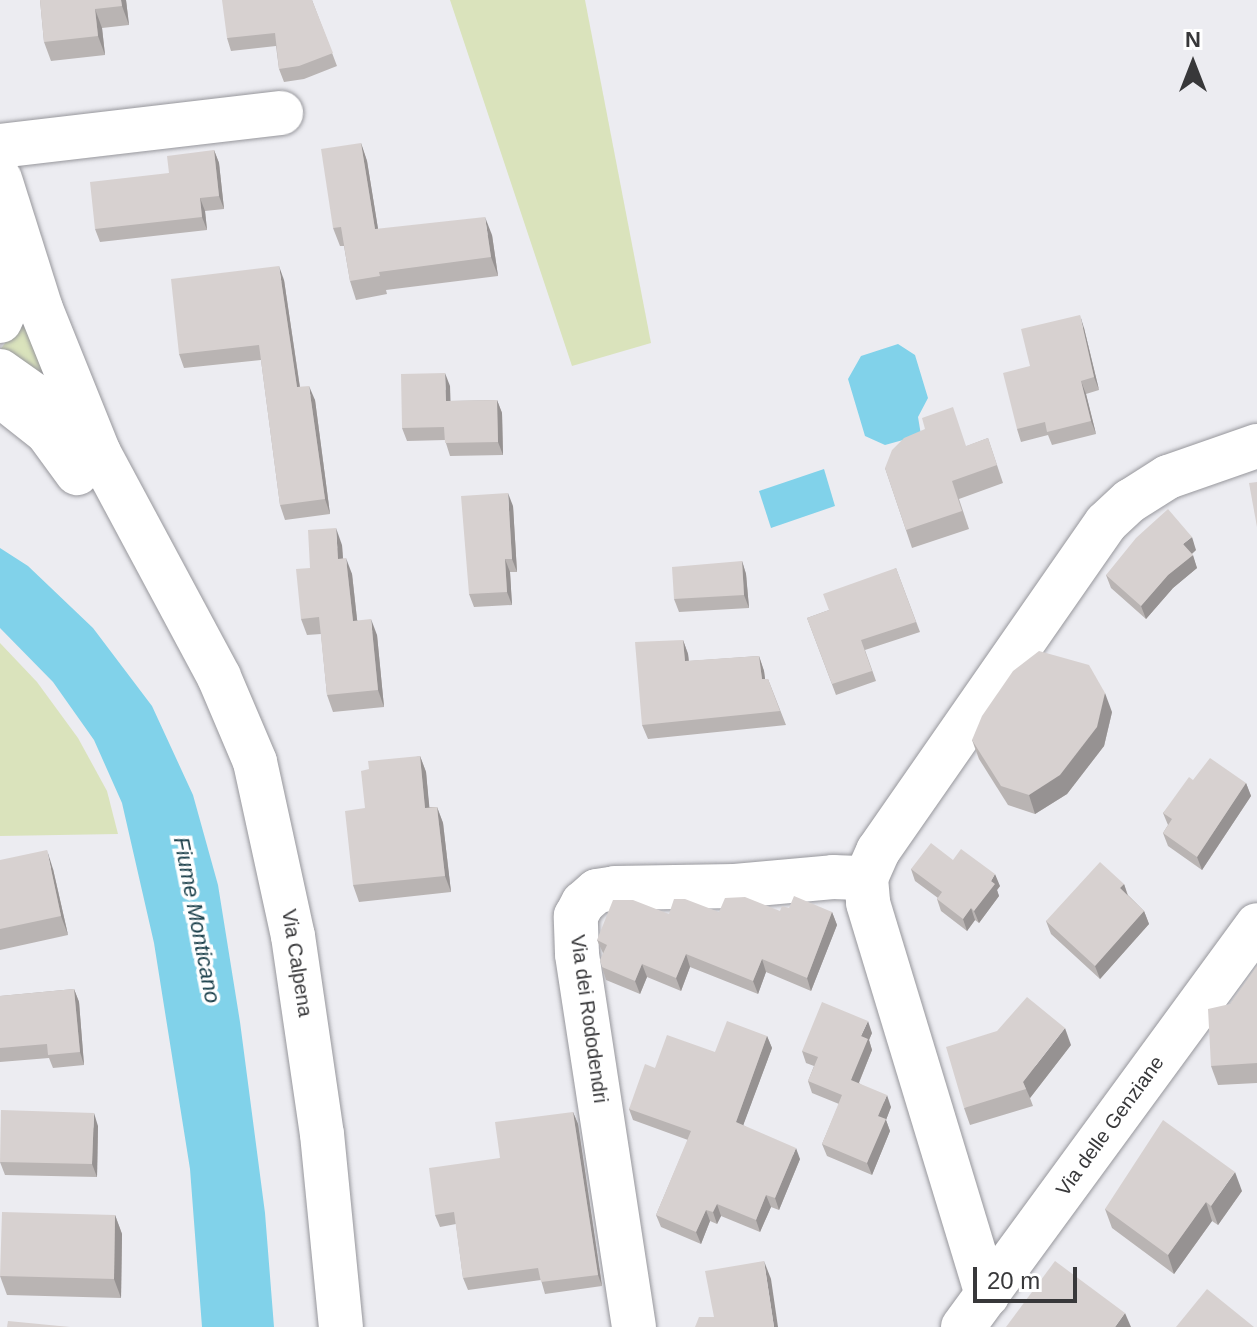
<!DOCTYPE html>
<html>
<head>
<meta charset="utf-8">
<style>
  body { margin:0 }
  #map { position:relative; width:1257px; height:1327px; overflow:hidden; background:#ececf1; font-family:Helvetica,sans-serif }
  div>[style] { position:absolute }
  [style*='--x'] { left:calc(var(--x)*1px); top:calc(var(--y)*1px); width:calc(var(--w)*1px); rotate:calc(var(--a)*1deg) }
  .green>* { inset:0; background:#dae3bc }
  .water>* { inset:0; background:#81d2ea }
  .roads { filter:drop-shadow(0 0 2px #97979c) drop-shadow(0 0 2px #97979c) }
  .minor>* { height:44px; margin:-22px; padding:0 22px; transform-origin:22px; border-radius:22px; background:#fff }
  .major>* { height:44px; margin:-22px; padding:0 22px; transform-origin:22px; border-radius:22px; background:#fff }
  .wall>* { inset:0; background:#b9b4b3 }
  .shaded-wall>* { inset:0; background:#969292 }
  .building>* { inset:0; background:#d7d1d0 }
  span { translate:-50% -50%; white-space:nowrap; text-align:center; line-height:1.15; -webkit-text-stroke:7px #fff; paint-order:stroke }
  .street-label { font-size:20px; color:#38383a }
  .water-label { font-size:22px; color:#193e49; font-style:italic }
  .north { position:absolute; left:1153px; top:24px; width:80px; height:80px; -webkit-text-stroke:6px #fff; paint-order:stroke; rotate:0deg; font-size:22px; font-weight:700; line-height:32px; text-align:center; color:#38383a }
  .north::after { content:''; display:block; margin:auto; width:28px; height:36px; background:#38383a; clip-path:polygon(50% 0,100% 100%,50% 72%,0 100%) }
  .scale { position:absolute; left:973px; top:1267px; width:104px; height:36px; box-sizing:border-box; border:4px solid #38383a; border-top:0; padding-left:10px; font-size:24px; line-height:28px; white-space:nowrap; color:#38383a; -webkit-text-stroke:6px #fff; paint-order:stroke }
</style>
</head>
<body>
<div id="map">
  <div class="green">
    <div style="clip-path:polygon(450px 0,585px 0,651px 343px,572px 366px)"></div>
    <div style="clip-path:polygon(23px 319px,45px 376px,0 350px)"></div>
    <div style="clip-path:polygon(0 643px,37px 682px,78px 738px,107px 791px,118px 834px,0 836px)"></div>
  </div>
  <div class="water">
    <div style="clip-path:polygon(898px 344px,915px 355px,928px 398px,918px 417px,921px 435px,885px 445px,865px 436px,848px 379px,861px 356px)"></div>
    <div style="clip-path:polygon(824px 469px,835px 506px,771px 528px,759px 491px)"></div>
    <div style="clip-path:polygon(0 548px,28px 566px,93px 628px,152px 706px,193px 795px,218px 885px,240px 1022px,265px 1213px,274px 1327px,202px 1327px,190px 1169px,154px 943px,122px 803px,94px 740px,53px 682px,0 628px)"></div>
  </div>
  <div class="roads">
    <div class="minor">
      <div style="--x:0;--y:146;--w:283;--a:-6.7"></div>
      <div style="--x:0;--y:371;--w:75;--a:35.2"></div>
      <div style="--x:61;--y:414;--w:54;--a:45.7"></div>
      <div style="--x:99;--y:453;--w:254;--a:61.8"></div>
      <div style="--x:219;--y:677;--w:92;--a:67"></div>
      <div style="--x:255;--y:762;--w:178;--a:77.7"></div>
      <div style="--x:293;--y:936;--w:200;--a:81.7"></div>
      <div style="--x:322;--y:1134;--w:194;--a:84.4"></div>
      <div style="--x:866;--y:878;--w:25;--a:85"></div>
      <div style="--x:868;--y:903;--w:410;--a:73.1"></div>
      <div style="--x:634;--y:1327;--w:377;--a:-98.7"></div>
      <div style="--x:577;--y:954;--w:38;--a:-92"></div>
      <div style="--x:576;--y:916;--w:15;--a:-62"></div>
      <div style="--x:583;--y:903;--w:18;--a:-41"></div>
      <div style="--x:597;--y:891;--w:18;--a:-9"></div>
      <div style="--x:615;--y:888;--w:120;--a:-1"></div>
      <div style="--x:735;--y:886;--w:98;--a:-5.2"></div>
      <div style="--x:833;--y:877;--w:33;--a:2"></div>
      <div style="--x:866;--y:878;--w:30;--a:-66"></div>
      <div style="--x:878;--y:851;--w:399;--a:-55.2"></div>
      <div style="--x:1106;--y:523;--w:33;--a:-43"></div>
      <div style="--x:1130;--y:501;--w:45;--a:-32.3"></div>
      <div style="--x:1168;--y:477;--w:94;--a:-19.2"></div>
      <div style="--x:963;--y:1327;--w:498;--a:-53.8"></div>
    </div>
    <div class="major">
      <div style="--x:0;--y:179;--w:136;--a:72.5"></div>
      <div style="--x:41;--y:309;--w:155;--a:68.1"></div>
      <div style="--x:0;--y:321;--w:34;--a:-66"></div>
      <div style="--x:14;--y:290;--w:38;--a:-78"></div>
      <div style="--x:0;--y:395;--w:60;--a:38.2"></div>
      <div style="--x:47;--y:432;--w:51;--a:53.8"></div>
    </div>
  </div>
  <div class="wall">
    <div style="clip-path:polygon(40px 0,126px 0,129px 25px,102px 28px,105px 55px,51px 61px,44px 42px)"></div>
    <div style="clip-path:polygon(312px 0,337px 66px,304px 79px,284px 82px,279px 69px,276px 46px,231px 51px,227px 38px)"></div>
    <div style="clip-path:polygon(361px 143px,367px 161px,378px 229px,492px 235px,498px 276px,386px 290px,387px 294px,356px 300px,350px 281px,344px 246px,340px 246px,333px 228px)"></div>
    <div style="clip-path:polygon(214px 150px,219px 163px,224px 209px,205px 211px,207px 230px,100px 242px,95px 229px,169px 173px)"></div>
    <div style="clip-path:polygon(284px 280px,300px 387px,315px 400px,330px 514px,285px 520px,280px 505px,261px 360px,184px 368px,179px 354px)"></div>
    <div style="clip-path:polygon(1084px 328px,1099px 390px,1086px 394px,1096px 434px,1052px 445px,1048px 435px,1021px 442px,1017px 429px,1030px 366px)"></div>
    <div style="clip-path:polygon(450px 386px,450px 401px,497px 400px,502px 413px,503px 455px,450px 456px,445px 440px,407px 441px,402px 428px)"></div>
    <div style="clip-path:polygon(988px 438px,1003px 483px,959px 499px,969px 529px,912px 548px,885px 468px,967px 446px)"></div>
    <div style="clip-path:polygon(513px 506px,517px 572px,510px 572px,512px 605px,474px 607px,469px 594px)"></div>
    <div style="clip-path:polygon(342px 545px,343px 558px,352px 574px,357px 620px,377px 635px,384px 707px,333px 712px,327px 695px,321px 634px,307px 635px,301px 619px,310px 568px)"></div>
    <div style="clip-path:polygon(1196px 550px,1192px 554px,1197px 568px,1173px 588px,1146px 619px,1111px 588px,1106px 575px)"></div>
    <div style="clip-path:polygon(742px 561px,746px 574px,749px 608px,679px 612px,674px 599px)"></div>
    <div style="clip-path:polygon(896px 568px,920px 632px,865px 650px,876px 681px,836px 695px,807px 618px,829px 610px)"></div>
    <div style="clip-path:polygon(683px 640px,688px 654px,689px 661px,759px 656px,764px 671px,765px 679px,768px 679px,786px 725px,648px 739px,642px 725px)"></div>
    <div style="clip-path:polygon(1112px 712px,1104px 746px,1067px 794px,1035px 814px,1008px 805px,979px 759px,972px 740px)"></div>
    <div style="clip-path:polygon(420px 756px,426px 772px,429px 807px,437px 807px,443px 823px,451px 892px,359px 902px,353px 885px,365px 808px,369px 769px)"></div>
    <div style="clip-path:polygon(1193px 780px,1246px 783px,1251px 796px,1202px 870px,1168px 846px,1163px 833px,1168px 825px,1163px 813px)"></div>
    <div style="clip-path:polygon(0 860px,53px 869px,68px 935px,0 950px)"></div>
    <div style="clip-path:polygon(953px 860px,1000px 886px,997px 890px,999px 896px,979px 923px,975px 920px,967px 931px,941px 911px,937px 899px,938px 898px,915px 881px,911px 869px)"></div>
    <div style="clip-path:polygon(1124px 884px,1128px 895px,1144px 911px,1149px 924px,1100px 979px,1051px 934px,1046px 921px)"></div>
    <div style="clip-path:polygon(789px 908px,832px 912px,837px 925px,811px 991px,766px 972px,758px 994px,690px 967px,681px 991px,647px 977px,640px 994px,606px 980px,602px 967px,603px 953px,597px 940px,669px 914px,780px 911px)"></div>
    <div style="clip-path:polygon(1257px 966px,1257px 1083px,1218px 1085px,1211px 1066px,1230px 1004px)"></div>
    <div style="clip-path:polygon(74px 989px,79px 1002px,84px 1065px,53px 1068px,49px 1058px,0 1062px,0 996px)"></div>
    <div style="clip-path:polygon(872px 1033px,869px 1040px,872px 1050px,859px 1083px,891px 1107px,886px 1120px,890px 1131px,872px 1175px,827px 1156px,822px 1144px,839px 1104px,812px 1093px,808px 1081px,814px 1066px,806px 1063px,802px 1051px)"></div>
    <div style="clip-path:polygon(767px 1036px,772px 1048px,743px 1125px,800px 1159px,779px 1210px,771px 1207px,760px 1232px,721px 1216px,717px 1224px,710px 1221px,701px 1244px,661px 1227px,656px 1215px,688px 1140px,633px 1120px,629px 1109px,655px 1068px,715px 1052px)"></div>
    <div style="clip-path:polygon(1071px 1045px,1030px 1098px,1033px 1106px,970px 1125px,964px 1108px)"></div>
    <div style="clip-path:polygon(573px 1112px,578px 1124px,602px 1286px,545px 1294px,541px 1280px,468px 1290px,463px 1278px,456px 1224px,440px 1227px,435px 1215px,500px 1158px)"></div>
    <div style="clip-path:polygon(98px 1126px,97px 1177px,5px 1175px,0 1162px)"></div>
    <div style="clip-path:polygon(1242px 1191px,1218px 1225px,1212px 1221px,1174px 1274px,1112px 1228px,1105px 1209px)"></div>
    <div style="clip-path:polygon(115px 1215px,122px 1234px,121px 1298px,7px 1295px,0 1276px)"></div>
  </div>
  <div class="shaded-wall">
    <div style="clip-path:polygon(121px 0,126px 0,129px 25px,122px 6px)"></div>
    <div style="clip-path:polygon(95px 9px,102px 28px,105px 55px,98px 36px)"></div>
    <div style="clip-path:polygon(361px 143px,367px 161px,381px 247px,375px 229px)"></div>
    <div style="clip-path:polygon(214px 150px,219px 163px,224px 209px,219px 196px)"></div>
    <div style="clip-path:polygon(200px 198px,205px 211px,207px 230px,202px 217px)"></div>
    <div style="clip-path:polygon(485px 217px,492px 235px,498px 276px,491px 257px)"></div>
    <div style="clip-path:polygon(279px 266px,284px 280px,302px 402px,297px 387px)"></div>
    <div style="clip-path:polygon(1080px 315px,1084px 328px,1099px 390px,1094px 377px)"></div>
    <div style="clip-path:polygon(445px 373px,450px 386px,451px 414px,446px 401px)"></div>
    <div style="clip-path:polygon(1081px 381px,1086px 394px,1096px 434px,1091px 421px)"></div>
    <div style="clip-path:polygon(309px 386px,315px 400px,330px 514px,325px 499px)"></div>
    <div style="clip-path:polygon(497px 400px,502px 413px,503px 455px,498px 442px)"></div>
    <div style="clip-path:polygon(508px 493px,513px 506px,517px 572px,512px 559px)"></div>
    <div style="clip-path:polygon(336px 528px,342px 545px,344px 575px,338px 559px)"></div>
    <div style="clip-path:polygon(1192px 537px,1196px 550px,1188px 557px,1183px 544px)"></div>
    <div style="clip-path:polygon(1193px 555px,1197px 568px,1173px 588px,1146px 619px,1141px 606px,1168px 575px)"></div>
    <div style="clip-path:polygon(346px 558px,352px 574px,359px 637px,353px 621px)"></div>
    <div style="clip-path:polygon(505px 559px,510px 572px,512px 605px,507px 592px)"></div>
    <div style="clip-path:polygon(742px 561px,746px 574px,749px 608px,744px 595px)"></div>
    <div style="clip-path:polygon(371px 619px,377px 635px,384px 707px,378px 690px)"></div>
    <div style="clip-path:polygon(683px 640px,688px 654px,690px 675px,685px 661px)"></div>
    <div style="clip-path:polygon(759px 656px,764px 671px,767px 694px,762px 679px)"></div>
    <div style="clip-path:polygon(1105px 693px,1112px 712px,1104px 746px,1067px 794px,1035px 814px,1029px 795px)"></div>
    <div style="clip-path:polygon(420px 756px,426px 772px,431px 824px,425px 808px)"></div>
    <div style="clip-path:polygon(1246px 783px,1251px 796px,1202px 870px,1197px 857px)"></div>
    <div style="clip-path:polygon(437px 807px,443px 823px,451px 892px,445px 876px)"></div>
    <div style="clip-path:polygon(47px 850px,53px 869px,68px 935px,61px 916px)"></div>
    <div style="clip-path:polygon(995px 874px,1000px 886px,997px 890px,999px 896px,979px 923px,974px 911px)"></div>
    <div style="clip-path:polygon(1124px 884px,1128px 897px,1120px 888px)"></div>
    <div style="clip-path:polygon(971px 908px,975px 920px,967px 931px,963px 919px)"></div>
    <div style="clip-path:polygon(1144px 911px,1149px 924px,1100px 979px,1095px 966px)"></div>
    <div style="clip-path:polygon(832px 912px,837px 925px,811px 991px,807px 978px)"></div>
    <div style="clip-path:polygon(686px 954px,690px 967px,681px 991px,676px 978px)"></div>
    <div style="clip-path:polygon(762px 959px,766px 972px,758px 994px,753px 981px)"></div>
    <div style="clip-path:polygon(642px 964px,647px 977px,640px 994px,635px 981px)"></div>
    <div style="clip-path:polygon(74px 989px,79px 1002px,84px 1065px,80px 1052px)"></div>
    <div style="clip-path:polygon(868px 1021px,872px 1033px,869px 1040px,872px 1050px,855px 1092px,851px 1080px,861px 1036px)"></div>
    <div style="clip-path:polygon(1065px 1028px,1071px 1045px,1030px 1098px,1023px 1082px)"></div>
    <div style="clip-path:polygon(767px 1036px,772px 1048px,740px 1134px,736px 1122px)"></div>
    <div style="clip-path:polygon(887px 1095px,891px 1107px,886px 1120px,890px 1131px,872px 1175px,867px 1163px,878px 1116px)"></div>
    <div style="clip-path:polygon(573px 1112px,578px 1124px,602px 1286px,598px 1275px)"></div>
    <div style="clip-path:polygon(94px 1113px,98px 1126px,97px 1177px,92px 1164px)"></div>
    <div style="clip-path:polygon(796px 1148px,800px 1159px,779px 1210px,775px 1198px)"></div>
    <div style="clip-path:polygon(1235px 1172px,1242px 1191px,1218px 1225px,1211px 1206px)"></div>
    <div style="clip-path:polygon(766px 1195px,771px 1207px,760px 1232px,756px 1220px)"></div>
    <div style="clip-path:polygon(1206px 1202px,1212px 1221px,1174px 1274px,1168px 1255px)"></div>
    <div style="clip-path:polygon(717px 1204px,721px 1216px,717px 1224px,713px 1212px)"></div>
    <div style="clip-path:polygon(706px 1210px,710px 1221px,701px 1244px,696px 1232px)"></div>
    <div style="clip-path:polygon(115px 1215px,122px 1234px,121px 1298px,114px 1279px)"></div>
    <div style="clip-path:polygon(764px 1261px,771px 1279px,778px 1327px,774px 1327px)"></div>
    <div style="clip-path:polygon(1125px 1313px,1131px 1327px,1115px 1327px)"></div>
  </div>
  <div class="building">
    <div style="clip-path:polygon(40px 0,121px 0,122px 6px,95px 9px,98px 36px,44px 42px)"></div>
    <div style="clip-path:polygon(222px 0,312px 0,333px 53px,299px 66px,279px 69px,275px 33px,227px 38px)"></div>
    <div style="clip-path:polygon(361px 143px,375px 229px,485px 217px,491px 257px,379px 272px,380px 276px,350px 281px,341px 227px,333px 228px,321px 149px)"></div>
    <div style="clip-path:polygon(214px 150px,219px 196px,200px 198px,202px 217px,95px 229px,90px 182px,169px 173px,167px 156px)"></div>
    <div style="clip-path:polygon(279px 266px,297px 387px,309px 386px,325px 499px,280px 505px,259px 345px,179px 354px,171px 279px)"></div>
    <div style="clip-path:polygon(1080px 315px,1094px 377px,1081px 381px,1091px 421px,1047px 432px,1045px 422px,1017px 429px,1003px 373px,1030px 366px,1021px 329px)"></div>
    <div style="clip-path:polygon(445px 373px,446px 401px,497px 400px,498px 442px,445px 443px,444px 427px,402px 428px,401px 374px)"></div>
    <div style="clip-path:polygon(953px 407px,966px 446px,988px 438px,997px 465px,952px 481px,962px 511px,906px 530px,885px 468px,892px 450px,904px 438px,925px 429px,922px 418px)"></div>
    <div style="clip-path:polygon(1257px 482px,1257px 527px,1249px 483px)"></div>
    <div style="clip-path:polygon(508px 493px,512px 559px,505px 559px,507px 592px,469px 594px,461px 496px)"></div>
    <div style="clip-path:polygon(1168px 509px,1192px 537px,1183px 544px,1193px 555px,1168px 575px,1141px 606px,1106px 575px,1136px 538px)"></div>
    <div style="clip-path:polygon(336px 528px,338px 559px,346px 558px,353px 621px,371px 619px,378px 690px,327px 695px,319px 617px,301px 619px,296px 569px,310px 568px,308px 530px)"></div>
    <div style="clip-path:polygon(742px 561px,744px 595px,674px 599px,672px 567px)"></div>
    <div style="clip-path:polygon(896px 568px,916px 622px,861px 640px,872px 671px,832px 684px,807px 618px,829px 610px,823px 594px)"></div>
    <div style="clip-path:polygon(683px 640px,685px 661px,759px 656px,762px 679px,768px 679px,780px 711px,642px 725px,635px 642px)"></div>
    <div style="clip-path:polygon(1039px 651px,1089px 665px,1105px 693px,1097px 727px,1060px 775px,1029px 795px,1001px 786px,972px 740px,982px 716px,1013px 671px)"></div>
    <div style="clip-path:polygon(420px 756px,425px 808px,437px 807px,445px 876px,353px 885px,345px 811px,365px 808px,361px 771px,369px 769px,368px 761px)"></div>
    <div style="clip-path:polygon(1210px 758px,1246px 783px,1197px 857px,1163px 833px,1172px 819px,1163px 813px,1189px 777px,1193px 780px)"></div>
    <div style="clip-path:polygon(931px 843px,953px 860px,961px 849px,995px 874px,991px 881px,995px 884px,974px 911px,971px 908px,963px 919px,937px 899px,942px 892px,911px 869px)"></div>
    <div style="clip-path:polygon(47px 850px,61px 916px,0 929px,0 860px)"></div>
    <div style="clip-path:polygon(1100px 862px,1124px 884px,1120px 888px,1144px 911px,1095px 966px,1046px 921px)"></div>
    <div style="clip-path:polygon(794px 896px,832px 912px,807px 978px,762px 959px,753px 981px,686px 954px,676px 978px,642px 964px,635px 981px,602px 967px,600px 960px,607px 945px,597px 940px,613px 900px,633px 900px,669px 914px,674px 899px,685px 899px,719px 912px,725px 898px,745px 897px,780px 911px,782px 906px,789px 908px)"></div>
    <div style="clip-path:polygon(1257px 966px,1257px 1063px,1211px 1066px,1208px 1009px,1230px 1004px)"></div>
    <div style="clip-path:polygon(74px 989px,80px 1052px,48px 1055px,47px 1044px,0 1048px,0 996px)"></div>
    <div style="clip-path:polygon(1027px 997px,1065px 1028px,1023px 1082px,1026px 1089px,964px 1108px,946px 1047px,997px 1031px)"></div>
    <div style="clip-path:polygon(822px 1002px,868px 1021px,861px 1036px,868px 1039px,851px 1080px,887px 1095px,878px 1116px,886px 1119px,867px 1163px,822px 1144px,842px 1095px,808px 1081px,818px 1057px,802px 1051px)"></div>
    <div style="clip-path:polygon(727px 1021px,767px 1036px,736px 1122px,796px 1148px,775px 1198px,766px 1195px,756px 1220px,717px 1204px,713px 1212px,706px 1210px,696px 1232px,656px 1215px,691px 1131px,629px 1109px,645px 1064px,655px 1068px,667px 1035px,715px 1052px)"></div>
    <div style="clip-path:polygon(1px 1110px,94px 1113px,92px 1164px,0 1162px)"></div>
    <div style="clip-path:polygon(573px 1112px,598px 1275px,541px 1282px,538px 1268px,463px 1278px,454px 1212px,435px 1215px,429px 1168px,500px 1158px,495px 1122px)"></div>
    <div style="clip-path:polygon(1163px 1120px,1235px 1172px,1211px 1206px,1206px 1202px,1168px 1255px,1105px 1209px)"></div>
    <div style="clip-path:polygon(2px 1212px,115px 1215px,114px 1279px,0 1276px)"></div>
    <div style="clip-path:polygon(764px 1261px,774px 1327px,695px 1327px,699px 1317px,714px 1317px,705px 1271px)"></div>
    <div style="clip-path:polygon(1055px 1261px,1125px 1313px,1115px 1327px,1006px 1327px)"></div>
    <div style="clip-path:polygon(1207px 1289px,1254px 1327px,1176px 1327px)"></div>
    <div style="clip-path:polygon(8px 1321px,70px 1327px,7px 1327px)"></div>
  </div>
  <div class="street-label">
    <span style="left:297px;top:963px;rotate:81deg">Via Calpena</span>
    <span style="left:589px;top:1019px;rotate:82deg">Via dei Rododendri</span>
    <span style="left:1110px;top:1126px;rotate:-54deg">Via delle Genziane</span>
  </div>
  <div class="water-label">
    <span style="left:197px;top:920px;rotate:79deg">Fiume Monticano</span>
  </div>
  <div class="north">N</div>
  <div class="scale">20 m</div>
</div>
</body>
</html>
